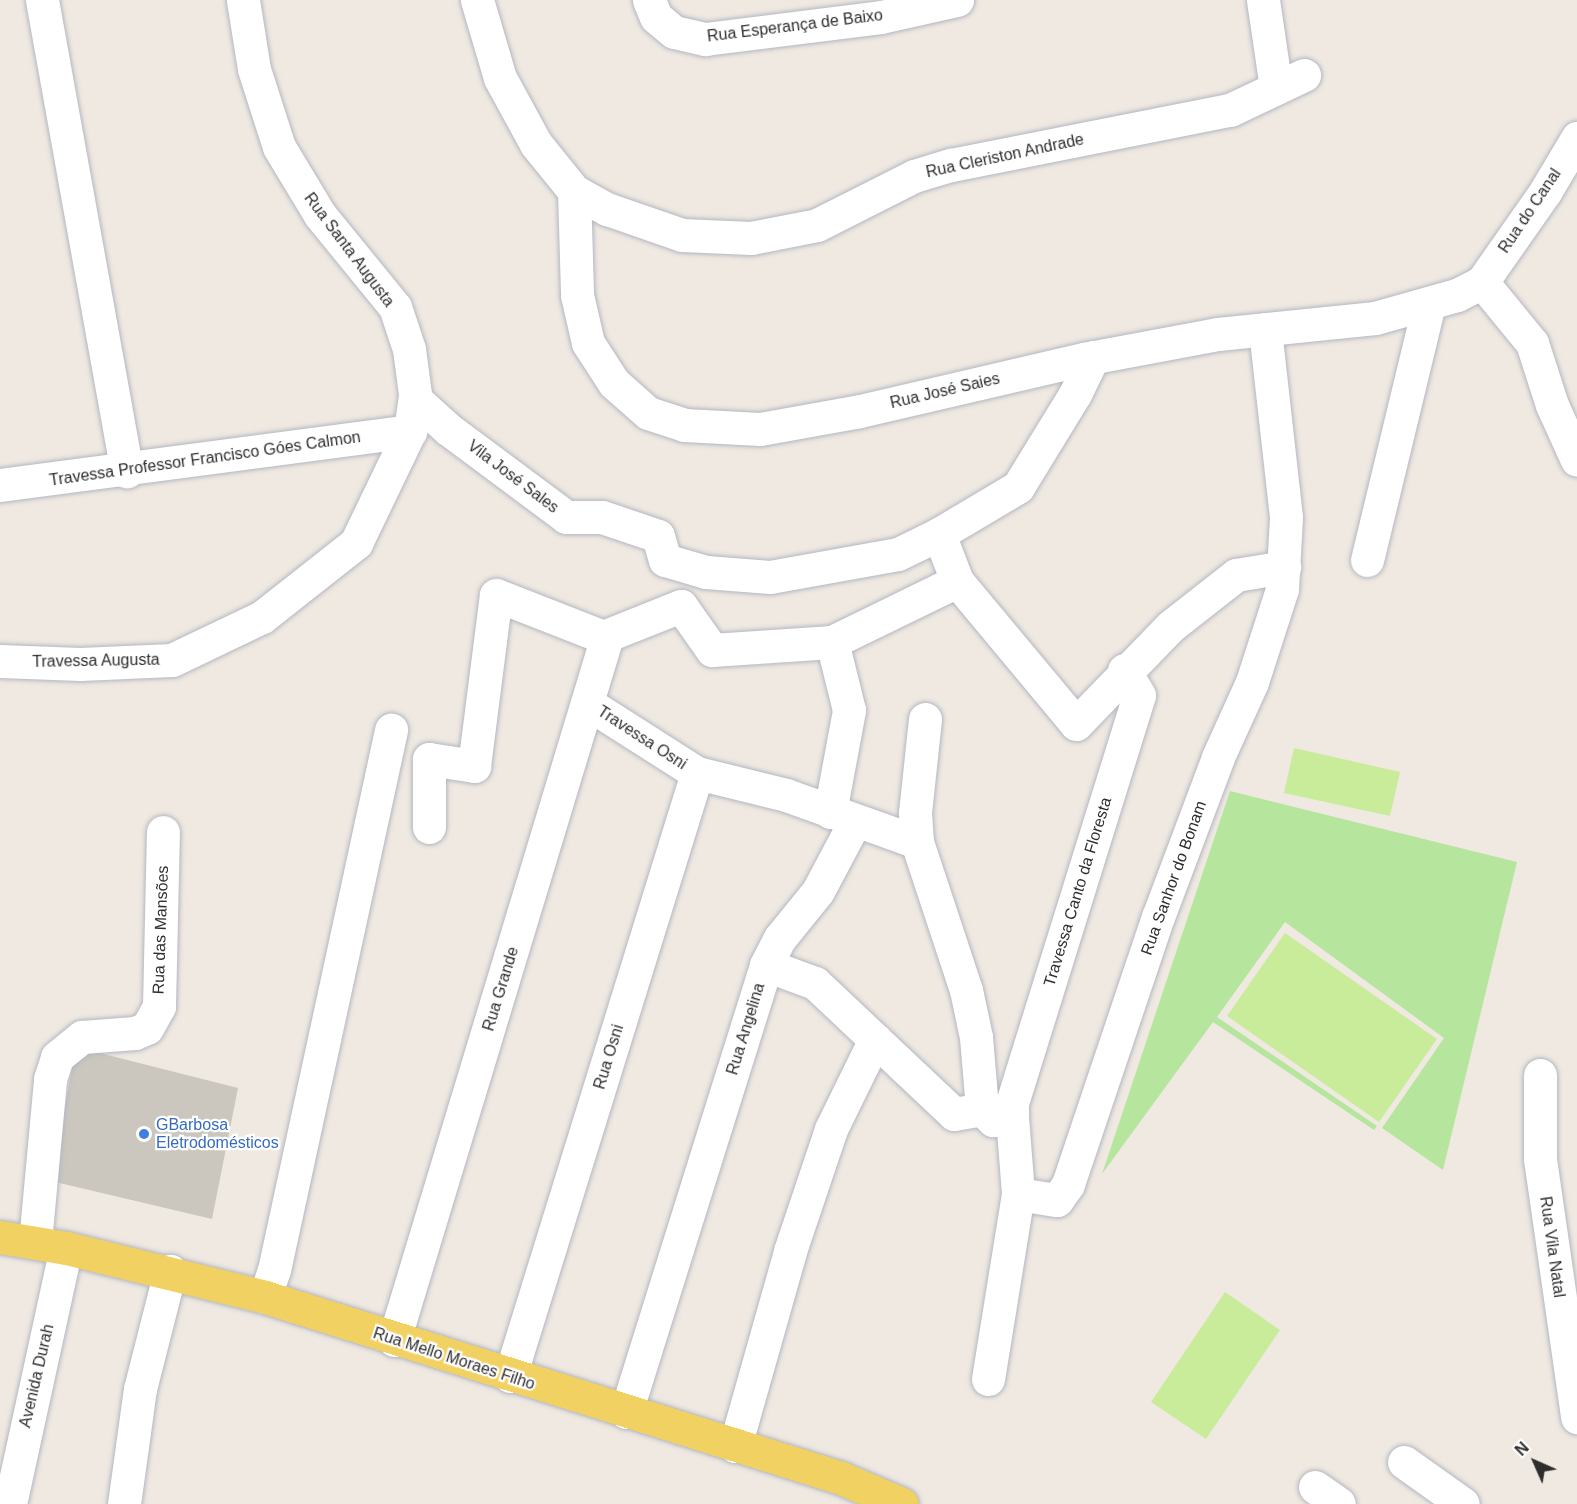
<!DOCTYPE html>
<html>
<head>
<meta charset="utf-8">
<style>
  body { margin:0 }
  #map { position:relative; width:1577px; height:1504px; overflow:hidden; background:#efe9e1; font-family:Arial,sans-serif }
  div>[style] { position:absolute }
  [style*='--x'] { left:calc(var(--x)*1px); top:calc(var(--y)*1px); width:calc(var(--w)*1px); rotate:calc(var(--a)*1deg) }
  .green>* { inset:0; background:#b6e59e }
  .pitch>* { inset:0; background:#c9ec9a }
  .building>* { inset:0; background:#cbc7bf }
  .roads { filter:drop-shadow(0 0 2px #b4b7c1) drop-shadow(0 0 2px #b4b7c1) }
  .minor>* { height:33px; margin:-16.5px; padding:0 16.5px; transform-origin:16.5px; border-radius:16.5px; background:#fff }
  .major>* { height:33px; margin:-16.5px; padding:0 16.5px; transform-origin:16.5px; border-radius:16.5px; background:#f2d163 }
  .dots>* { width:16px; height:16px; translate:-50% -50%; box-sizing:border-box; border:3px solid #fff; border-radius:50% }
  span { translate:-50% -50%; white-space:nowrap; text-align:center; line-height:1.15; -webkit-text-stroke:4.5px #fff; paint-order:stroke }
  .street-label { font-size:16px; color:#2e2e2e }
  .shop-label { font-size:16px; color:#366cbe }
  .left { translate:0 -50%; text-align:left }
  .north { position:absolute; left:1505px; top:1432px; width:60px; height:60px; -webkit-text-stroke:4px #fff; paint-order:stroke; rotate:315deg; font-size:16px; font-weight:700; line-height:24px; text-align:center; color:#2e2e2e }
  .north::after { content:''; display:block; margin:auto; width:21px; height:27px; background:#2e2e2e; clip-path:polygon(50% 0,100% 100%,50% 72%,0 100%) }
</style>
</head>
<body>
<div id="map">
  <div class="green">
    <div style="clip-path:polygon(1230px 791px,1517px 862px,1443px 1170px,1382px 1128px,1444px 1038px,1285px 922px,1217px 1017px,1377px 1126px,1374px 1130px,1213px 1022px,1102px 1174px)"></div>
  </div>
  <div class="pitch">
    <div style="clip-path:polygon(1294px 748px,1400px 772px,1390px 816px,1284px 793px)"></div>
    <div style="clip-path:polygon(1285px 933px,1437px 1039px,1379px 1122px,1227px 1016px)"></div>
    <div style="clip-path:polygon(1225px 1292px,1280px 1330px,1206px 1439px,1151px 1402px)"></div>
  </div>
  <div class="building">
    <div style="clip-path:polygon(76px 1047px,238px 1088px,212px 1219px,51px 1181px)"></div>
  </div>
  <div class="roads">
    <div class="minor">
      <div style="--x:42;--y:0;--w:479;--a:79.8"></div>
      <div style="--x:477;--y:0;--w:81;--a:73.6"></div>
      <div style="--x:500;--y:78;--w:75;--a:61.4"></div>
      <div style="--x:536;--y:144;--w:60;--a:51"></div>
      <div style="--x:574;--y:191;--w:38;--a:29"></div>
      <div style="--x:607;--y:209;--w:79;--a:19.1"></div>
      <div style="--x:682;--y:235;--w:69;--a:2.5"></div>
      <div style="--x:751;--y:238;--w:67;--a:-11.1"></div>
      <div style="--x:817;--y:225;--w:109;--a:-26.8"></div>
      <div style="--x:914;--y:176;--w:39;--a:-17"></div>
      <div style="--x:951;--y:165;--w:284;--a:-11.2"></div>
      <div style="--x:1230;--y:110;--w:82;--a:-25.3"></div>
      <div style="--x:649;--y:0;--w:18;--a:68"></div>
      <div style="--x:656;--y:17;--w:23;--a:40"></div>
      <div style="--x:674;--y:32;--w:32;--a:13"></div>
      <div style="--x:705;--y:39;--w:177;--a:-7.1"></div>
      <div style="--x:881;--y:17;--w:78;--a:-12.6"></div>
      <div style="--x:1263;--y:0;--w:89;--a:81.6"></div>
      <div style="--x:574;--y:191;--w:104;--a:88.3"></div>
      <div style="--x:577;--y:295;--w:49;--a:77.1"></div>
      <div style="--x:588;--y:343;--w:48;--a:57"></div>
      <div style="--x:614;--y:383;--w:45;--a:41.4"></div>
      <div style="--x:648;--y:413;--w:38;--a:18"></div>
      <div style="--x:684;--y:425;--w:76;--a:3"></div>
      <div style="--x:760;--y:429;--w:102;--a:-10.2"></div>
      <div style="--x:860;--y:411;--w:230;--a:-13.1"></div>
      <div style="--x:1084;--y:359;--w:136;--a:-10.6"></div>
      <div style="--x:1218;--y:334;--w:158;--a:-5.8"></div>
      <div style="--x:1375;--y:318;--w:85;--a:-15.7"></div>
      <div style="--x:1457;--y:295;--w:28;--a:-27"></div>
      <div style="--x:1482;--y:282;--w:110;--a:-55"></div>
      <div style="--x:1545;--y:192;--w:63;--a:-59.3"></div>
      <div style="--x:1482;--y:282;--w:79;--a:50.7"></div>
      <div style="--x:1532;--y:343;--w:65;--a:72.1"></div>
      <div style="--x:1552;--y:405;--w:60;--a:65.6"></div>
      <div style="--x:1093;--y:357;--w:41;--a:115.9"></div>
      <div style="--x:1075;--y:394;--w:109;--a:121.5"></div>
      <div style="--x:1018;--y:487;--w:92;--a:149.3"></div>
      <div style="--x:939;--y:534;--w:50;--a:69"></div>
      <div style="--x:957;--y:581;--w:186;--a:50.2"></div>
      <div style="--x:1076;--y:724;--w:136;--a:-45.9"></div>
      <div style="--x:1171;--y:626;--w:83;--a:-38.1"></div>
      <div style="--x:1236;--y:575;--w:49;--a:-9.5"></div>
      <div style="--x:415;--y:399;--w:45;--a:42.3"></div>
      <div style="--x:448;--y:429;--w:147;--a:36.7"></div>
      <div style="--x:566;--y:517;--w:36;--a:0"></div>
      <div style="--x:602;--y:517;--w:59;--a:18.7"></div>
      <div style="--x:658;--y:536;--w:25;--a:74"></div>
      <div style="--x:665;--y:560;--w:43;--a:16.3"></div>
      <div style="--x:706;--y:572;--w:64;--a:4.5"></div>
      <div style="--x:770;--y:577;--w:130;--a:-10.2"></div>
      <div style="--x:898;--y:554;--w:46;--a:-26"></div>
      <div style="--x:0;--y:485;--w:414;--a:-7.5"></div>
      <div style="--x:1367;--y:560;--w:264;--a:-76.4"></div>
      <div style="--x:603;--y:637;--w:84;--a:-21.7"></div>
      <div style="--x:681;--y:606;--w:54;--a:54.8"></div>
      <div style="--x:712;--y:650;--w:120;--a:-3.8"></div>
      <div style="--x:832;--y:642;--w:139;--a:-26"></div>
      <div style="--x:0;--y:661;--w:80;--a:2.1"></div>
      <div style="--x:80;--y:664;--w:92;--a:-2.5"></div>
      <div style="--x:172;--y:660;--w:100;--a:-25.5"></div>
      <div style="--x:262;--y:617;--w:120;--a:-38.2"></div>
      <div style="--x:356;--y:543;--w:124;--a:-64.3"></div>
      <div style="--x:410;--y:431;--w:37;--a:-82"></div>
      <div style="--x:415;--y:394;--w:45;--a:-97.6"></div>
      <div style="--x:409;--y:349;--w:44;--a:-108.4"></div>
      <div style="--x:395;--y:307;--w:119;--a:-129.2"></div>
      <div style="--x:320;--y:215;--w:79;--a:-121.1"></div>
      <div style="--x:279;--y:147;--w:82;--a:-107.8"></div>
      <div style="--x:254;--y:69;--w:70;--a:-99.1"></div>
      <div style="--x:587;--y:703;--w:130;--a:32.5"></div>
      <div style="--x:697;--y:773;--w:92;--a:13.9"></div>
      <div style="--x:786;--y:795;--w:139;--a:19.7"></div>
      <div style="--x:925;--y:719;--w:95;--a:96.1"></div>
      <div style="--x:915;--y:813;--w:29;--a:86"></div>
      <div style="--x:917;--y:842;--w:156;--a:71.7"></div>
      <div style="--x:966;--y:990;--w:48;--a:78"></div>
      <div style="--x:976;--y:1037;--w:72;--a:85.2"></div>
      <div style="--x:982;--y:1109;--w:16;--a:45"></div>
      <div style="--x:993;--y:1120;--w:19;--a:-9"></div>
      <div style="--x:1012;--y:1117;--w:77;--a:85.5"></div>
      <div style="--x:830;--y:812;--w:104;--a:-79.4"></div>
      <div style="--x:849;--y:710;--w:70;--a:-104"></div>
      <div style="--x:429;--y:827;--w:68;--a:-90"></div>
      <div style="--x:429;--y:759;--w:46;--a:8.8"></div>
      <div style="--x:474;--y:766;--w:172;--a:-82.7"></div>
      <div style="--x:496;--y:595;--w:115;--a:21.4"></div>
      <div style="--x:766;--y:965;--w:52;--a:20.2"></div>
      <div style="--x:815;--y:983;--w:191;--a:43.3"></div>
      <div style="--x:954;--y:1114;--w:28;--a:-10"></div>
      <div style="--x:1540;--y:1075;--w:84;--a:90"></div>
      <div style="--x:1540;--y:1159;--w:261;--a:81.8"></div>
      <div style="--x:1012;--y:1117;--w:14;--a:-90"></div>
      <div style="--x:1012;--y:1103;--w:427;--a:-72.7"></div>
      <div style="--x:1139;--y:695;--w:29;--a:-121"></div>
      <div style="--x:35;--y:1242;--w:164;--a:-84.7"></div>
      <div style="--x:50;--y:1079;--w:23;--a:-72"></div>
      <div style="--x:57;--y:1057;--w:32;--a:-39"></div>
      <div style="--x:82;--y:1037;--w:53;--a:-4.3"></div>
      <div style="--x:135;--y:1033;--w:13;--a:-23"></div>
      <div style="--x:147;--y:1028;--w:25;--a:-61"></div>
      <div style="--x:159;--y:1006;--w:174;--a:-88.7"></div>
      <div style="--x:265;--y:1297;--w:28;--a:-72"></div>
      <div style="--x:274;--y:1270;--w:553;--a:-77.77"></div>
      <div style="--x:394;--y:1340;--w:728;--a:-73.16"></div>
      <div style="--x:605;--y:643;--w:6;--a:-108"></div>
      <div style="--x:510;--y:1376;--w:631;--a:-72.77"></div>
      <div style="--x:988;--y:1379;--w:187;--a:-80.8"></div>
      <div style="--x:1018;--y:1194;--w:39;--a:9"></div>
      <div style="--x:1057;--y:1200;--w:19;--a:-55"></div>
      <div style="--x:1068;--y:1184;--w:282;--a:-71.4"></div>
      <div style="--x:1158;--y:917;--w:171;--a:-69.4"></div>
      <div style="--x:1218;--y:757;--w:82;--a:-65.6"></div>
      <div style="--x:1252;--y:682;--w:98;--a:-72.1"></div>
      <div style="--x:1282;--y:589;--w:72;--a:-86.8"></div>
      <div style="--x:1286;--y:517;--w:189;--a:-96.4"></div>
      <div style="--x:626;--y:1412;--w:468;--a:-72.6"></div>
      <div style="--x:766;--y:965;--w:30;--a:-63"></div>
      <div style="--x:780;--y:938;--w:60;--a:-51"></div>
      <div style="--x:818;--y:891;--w:79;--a:-62.1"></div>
      <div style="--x:735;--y:1446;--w:203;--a:-74.2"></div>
      <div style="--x:790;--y:1251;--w:129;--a:-71.4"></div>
      <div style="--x:831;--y:1129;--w:100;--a:-63.9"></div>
      <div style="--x:1404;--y:1462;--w:72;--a:35.4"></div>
      <div style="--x:1315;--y:1487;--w:29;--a:35"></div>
      <div style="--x:10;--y:1504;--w:262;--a:-77.7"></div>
      <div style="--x:124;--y:1504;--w:116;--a:-82.1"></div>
      <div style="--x:140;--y:1389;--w:122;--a:-75.7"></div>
    </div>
    <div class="major">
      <div style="--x:0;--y:1237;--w:67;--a:9.5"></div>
      <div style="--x:66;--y:1248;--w:205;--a:13.8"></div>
      <div style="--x:265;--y:1297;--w:604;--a:17.44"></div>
      <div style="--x:841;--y:1478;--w:66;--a:23.1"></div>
    </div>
  </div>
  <div class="dots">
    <div style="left:144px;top:1134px;background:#3f7fe0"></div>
  </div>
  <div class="street-label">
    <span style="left:795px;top:26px;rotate:-7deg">Rua Esperança de Baixo</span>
    <span style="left:1005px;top:156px;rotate:-12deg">Rua Cleriston Andrade</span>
    <span style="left:1530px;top:211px;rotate:-56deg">Rua do Canal</span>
    <span style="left:349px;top:250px;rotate:53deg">Rua Santa Augusta</span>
    <span style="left:945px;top:391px;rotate:-13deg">Rua José Saies</span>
    <span style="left:205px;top:459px;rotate:-8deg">Travessa Professor Francisco Góes Calmon</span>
    <span style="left:513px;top:477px;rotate:37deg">Vila José Sales</span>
    <span style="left:96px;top:661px;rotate:-1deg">Travessa Augusta</span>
    <span style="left:642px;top:738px;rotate:33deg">Travessa Osni</span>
    <span style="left:1174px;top:878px;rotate:-70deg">Rua Sanhor do Bonam</span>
    <span style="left:1078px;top:892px;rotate:-73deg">Travessa Canto da Floresta</span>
    <span style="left:161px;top:930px;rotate:-88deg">Rua das Mansões</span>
    <span style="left:501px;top:989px;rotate:-73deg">Rua Grande</span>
    <span style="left:746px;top:1029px;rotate:-73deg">Rua Angelina</span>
    <span style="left:609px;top:1057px;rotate:-73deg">Rua Osni</span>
    <span style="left:1552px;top:1247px;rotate:82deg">Rua Vila Natal</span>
    <span style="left:454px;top:1359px;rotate:18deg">Rua Mello Moraes Filho</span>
    <span style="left:37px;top:1376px;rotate:-77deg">Avenida Durah</span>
  </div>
  <div class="shop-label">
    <span class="left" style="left:156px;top:1134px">GBarbosa<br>Eletrodomésticos</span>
  </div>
  <div class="north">N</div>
</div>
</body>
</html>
